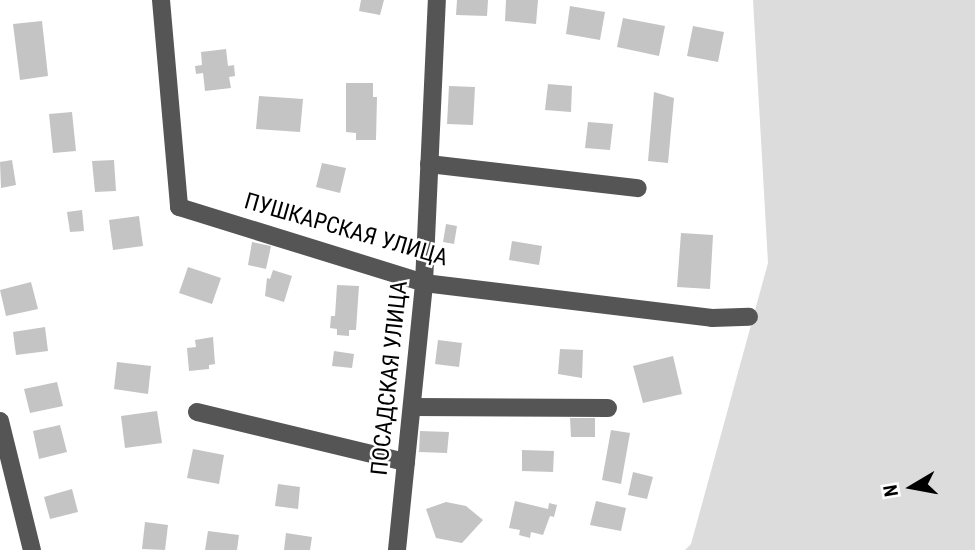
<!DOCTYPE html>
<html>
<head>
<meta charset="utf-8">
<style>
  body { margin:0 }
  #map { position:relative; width:975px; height:550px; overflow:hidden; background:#fff; font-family:"Roboto Condensed",sans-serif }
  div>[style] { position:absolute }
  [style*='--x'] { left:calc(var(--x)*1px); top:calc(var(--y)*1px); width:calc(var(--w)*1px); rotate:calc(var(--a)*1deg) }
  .green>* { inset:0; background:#dcdcdc }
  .building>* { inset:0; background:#c4c4c4 }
  .minor>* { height:18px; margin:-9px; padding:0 9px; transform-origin:9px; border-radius:9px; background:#555 }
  span { translate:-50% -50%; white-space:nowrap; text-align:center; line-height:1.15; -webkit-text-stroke:5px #fff; paint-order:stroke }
  .street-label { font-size:23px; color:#000 }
  .north { position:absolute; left:877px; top:452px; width:70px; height:70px; -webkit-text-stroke:5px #fff; paint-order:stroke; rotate:260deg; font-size:19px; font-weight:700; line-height:28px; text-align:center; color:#000 }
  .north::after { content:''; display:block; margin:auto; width:24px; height:32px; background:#000; clip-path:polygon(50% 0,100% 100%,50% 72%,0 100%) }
</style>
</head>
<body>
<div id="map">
  <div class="green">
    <div style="clip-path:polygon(753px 0,975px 0,975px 550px,685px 550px,691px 544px,768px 263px)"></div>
  </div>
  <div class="building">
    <div style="clip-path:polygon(361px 0,384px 0,380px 15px,359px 11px)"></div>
    <div style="clip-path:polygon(457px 0,488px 0,487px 16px,456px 15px)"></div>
    <div style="clip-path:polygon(506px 0,538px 0,536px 24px,505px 21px)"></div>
    <div style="clip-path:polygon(570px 6px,605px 12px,600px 40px,566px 34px)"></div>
    <div style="clip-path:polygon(623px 18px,665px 26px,659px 56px,617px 47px)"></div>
    <div style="clip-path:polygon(42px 21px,48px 76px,20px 80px,13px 24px)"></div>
    <div style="clip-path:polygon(693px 26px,724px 32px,718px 62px,687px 56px)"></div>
    <div style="clip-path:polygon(226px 49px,228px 66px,234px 65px,235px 76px,229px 77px,231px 88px,205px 91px,203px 73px,196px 74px,195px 66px,202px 65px,201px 52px)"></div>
    <div style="clip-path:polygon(346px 83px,373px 83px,373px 97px,377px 97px,376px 140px,356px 140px,356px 133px,346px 132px)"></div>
    <div style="clip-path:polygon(548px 84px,572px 86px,571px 112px,545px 110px)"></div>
    <div style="clip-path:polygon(449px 86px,475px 87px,473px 125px,447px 124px)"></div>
    <div style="clip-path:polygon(654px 92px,674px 98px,668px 163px,648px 161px)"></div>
    <div style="clip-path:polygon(259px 96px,303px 99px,300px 132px,256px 129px)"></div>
    <div style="clip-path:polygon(72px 112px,76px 151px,53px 153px,49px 114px)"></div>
    <div style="clip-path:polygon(588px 122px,613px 124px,610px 150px,585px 148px)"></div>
    <div style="clip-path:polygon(12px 160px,16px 185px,1px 188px,0 162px)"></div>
    <div style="clip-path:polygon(114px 160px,116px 191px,95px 192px,92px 161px)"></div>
    <div style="clip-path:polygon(322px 163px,346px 168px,340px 193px,316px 187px)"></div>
    <div style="clip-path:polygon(82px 210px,84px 231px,70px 232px,67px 212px)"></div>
    <div style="clip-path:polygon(139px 216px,143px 246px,113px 250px,109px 220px)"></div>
    <div style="clip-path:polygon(446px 224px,457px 226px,454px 244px,443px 242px)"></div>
    <div style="clip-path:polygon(681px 233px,713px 235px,710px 289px,677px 287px)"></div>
    <div style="clip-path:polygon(512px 241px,542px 246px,539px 265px,509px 260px)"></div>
    <div style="clip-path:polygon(252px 242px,271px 246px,266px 269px,248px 265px)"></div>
    <div style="clip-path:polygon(188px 267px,221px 278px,212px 304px,179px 293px)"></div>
    <div style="clip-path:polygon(273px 270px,292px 276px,284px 302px,265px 296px,267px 278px,270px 279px)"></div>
    <div style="clip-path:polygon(31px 282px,38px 309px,6px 316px,0 290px)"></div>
    <div style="clip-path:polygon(337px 285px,359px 286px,356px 330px,349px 330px,349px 336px,337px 335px,337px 329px,330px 328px,331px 316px,335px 316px)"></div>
    <div style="clip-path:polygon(45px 327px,48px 351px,16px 355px,13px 332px)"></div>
    <div style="clip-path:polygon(213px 337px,215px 364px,209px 365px,209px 369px,189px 371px,187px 348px,196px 347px,195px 340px)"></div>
    <div style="clip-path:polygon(438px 340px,462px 343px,459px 367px,435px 364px)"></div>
    <div style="clip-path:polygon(560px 349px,583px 350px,582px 378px,558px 374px)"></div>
    <div style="clip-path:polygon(334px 351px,354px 354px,352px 368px,332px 366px)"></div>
    <div style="clip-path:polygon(673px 356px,682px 394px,643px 403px,633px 366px)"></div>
    <div style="clip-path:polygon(117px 362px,151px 366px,148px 394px,114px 389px)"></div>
    <div style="clip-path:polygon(57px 382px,63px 406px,30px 413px,24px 389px)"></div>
    <div style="clip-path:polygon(157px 411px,162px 443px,125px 448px,121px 416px)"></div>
    <div style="clip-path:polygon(570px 418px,595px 418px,595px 437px,571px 437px)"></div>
    <div style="clip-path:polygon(60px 425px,67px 452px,39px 459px,33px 431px)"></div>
    <div style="clip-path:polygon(611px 430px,630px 433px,621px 484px,602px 480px)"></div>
    <div style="clip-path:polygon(420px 431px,449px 432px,447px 453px,419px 452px)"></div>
    <div style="clip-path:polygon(193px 449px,224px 455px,219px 484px,187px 478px)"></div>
    <div style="clip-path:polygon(522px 450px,554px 451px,553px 472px,522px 471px)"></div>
    <div style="clip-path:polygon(633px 472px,653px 477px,647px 499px,628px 495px)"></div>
    <div style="clip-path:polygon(278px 484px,300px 487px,298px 509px,275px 506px)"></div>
    <div style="clip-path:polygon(72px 489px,78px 512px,50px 519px,44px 497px)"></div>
    <div style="clip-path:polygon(515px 501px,548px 509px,549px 503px,557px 505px,554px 517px,550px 516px,543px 535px,531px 532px,530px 538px,519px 535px,520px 530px,509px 528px)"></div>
    <div style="clip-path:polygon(596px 501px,626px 508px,621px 531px,590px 525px)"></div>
    <div style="clip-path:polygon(446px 502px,466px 506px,483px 520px,462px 543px,436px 538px,426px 509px)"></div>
    <div style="clip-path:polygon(145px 522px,168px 525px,165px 550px,142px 549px)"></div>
    <div style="clip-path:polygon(208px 531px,239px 535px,237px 550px,205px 550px)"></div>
    <div style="clip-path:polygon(286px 533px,312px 537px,310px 550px,284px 550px)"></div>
  </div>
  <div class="minor">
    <div style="--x:161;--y:0;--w:208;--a:85"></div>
    <div style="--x:179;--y:207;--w:257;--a:17.2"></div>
    <div style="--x:424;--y:283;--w:290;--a:6.9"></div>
    <div style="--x:712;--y:318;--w:37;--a:-2"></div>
    <div style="--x:429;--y:164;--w:210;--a:6.6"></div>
    <div style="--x:413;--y:407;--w:195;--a:0.3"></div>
    <div style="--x:197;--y:412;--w:215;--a:13.5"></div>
    <div style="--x:0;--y:421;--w:133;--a:76.1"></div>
    <div style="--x:397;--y:550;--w:268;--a:-84.2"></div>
    <div style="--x:424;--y:283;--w:283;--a:-87.4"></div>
  </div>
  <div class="street-label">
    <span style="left:346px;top:230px;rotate:16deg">ПУШКАРСКАЯ УЛИЦА</span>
    <span style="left:390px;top:378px;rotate:-84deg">ПОСАДСКАЯ УЛИЦА</span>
  </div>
  <div class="north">N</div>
</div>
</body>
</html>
